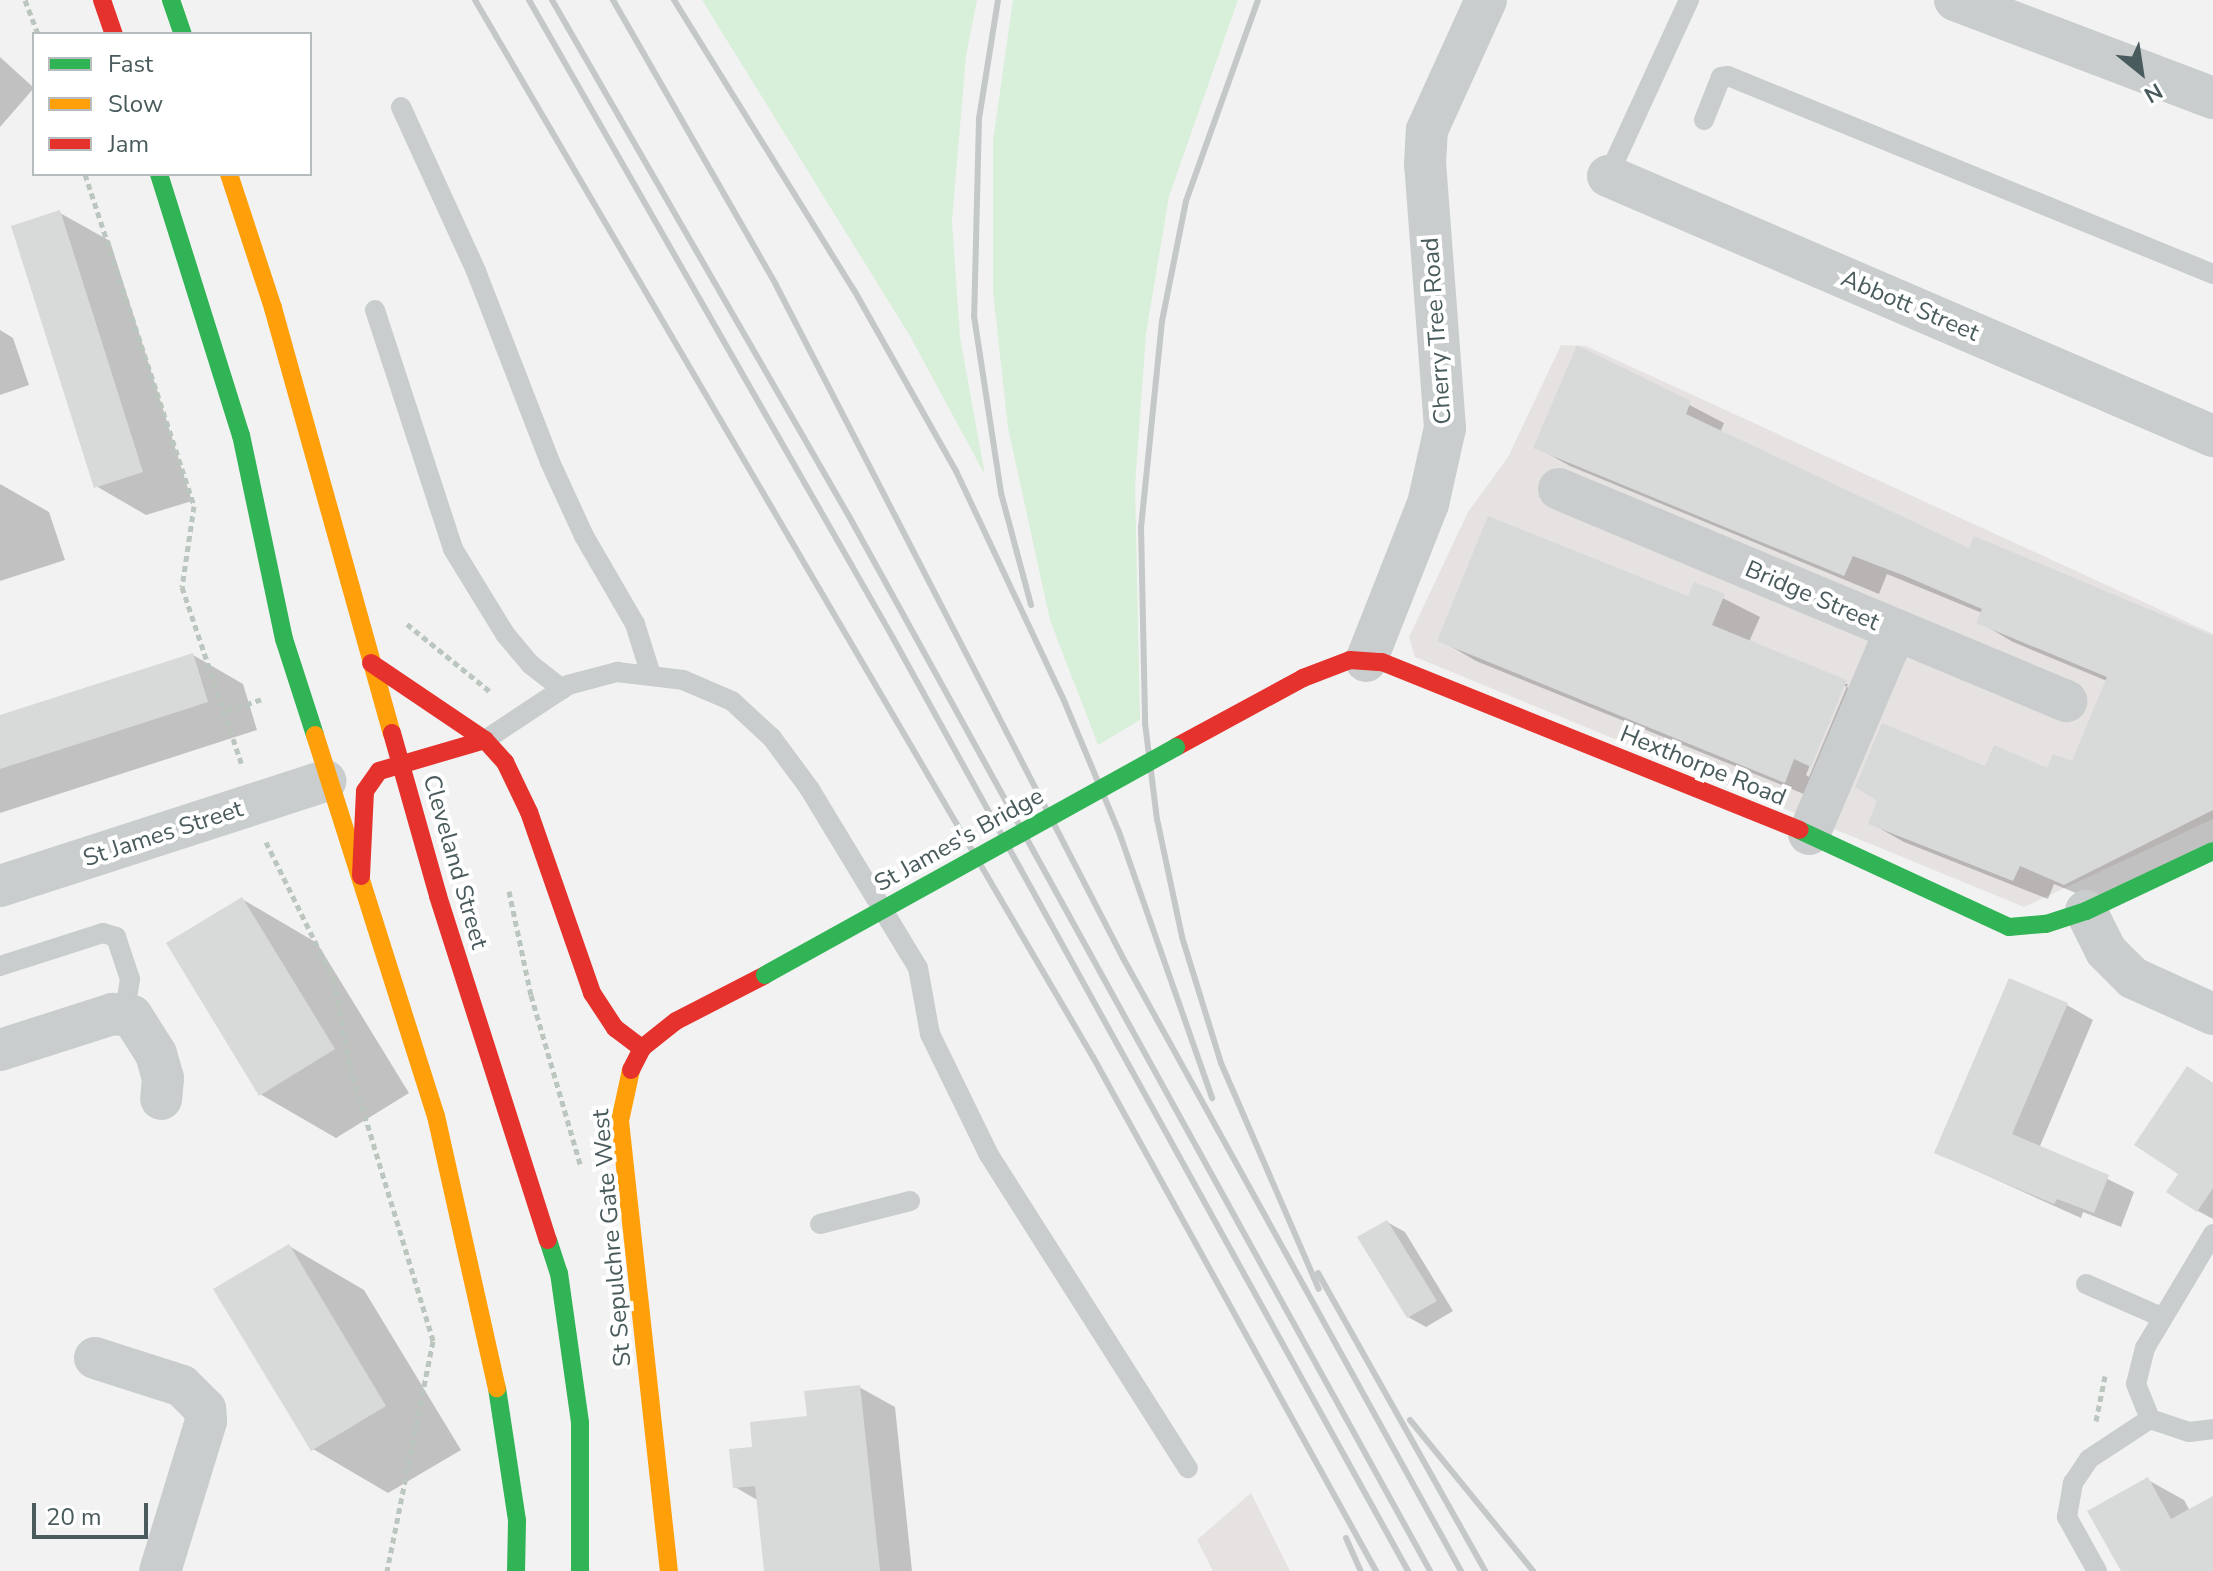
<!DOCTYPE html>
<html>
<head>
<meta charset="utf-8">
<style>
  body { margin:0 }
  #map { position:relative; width:2213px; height:1571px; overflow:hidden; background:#f2f2f2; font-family:"Nunito Sans",sans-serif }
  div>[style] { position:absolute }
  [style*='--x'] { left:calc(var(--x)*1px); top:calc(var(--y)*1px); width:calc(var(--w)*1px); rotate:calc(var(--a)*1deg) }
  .commercial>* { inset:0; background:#e6e2e1 }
  .green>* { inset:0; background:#d8efd9 }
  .shadow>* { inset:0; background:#0003 }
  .building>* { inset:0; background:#d8dada }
  .path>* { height:5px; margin-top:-2.5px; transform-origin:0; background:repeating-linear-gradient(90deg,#bac6be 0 6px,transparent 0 10px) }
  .lane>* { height:20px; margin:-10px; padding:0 10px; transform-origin:10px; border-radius:10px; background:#c9cdcd }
  .street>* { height:42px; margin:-21px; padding:0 21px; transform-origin:21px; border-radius:21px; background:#c9cdcd }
  .fast>* { height:18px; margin:-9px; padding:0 9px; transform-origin:9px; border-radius:9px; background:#30b455 }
  .slow>* { height:18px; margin:-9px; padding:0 9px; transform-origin:9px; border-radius:9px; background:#ff9f0a }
  .jam>* { height:18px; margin:-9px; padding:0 9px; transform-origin:9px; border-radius:9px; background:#e5322d }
  .rail>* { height:6px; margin:-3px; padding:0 3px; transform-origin:3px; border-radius:3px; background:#c5c8c8 }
  .fast-bridge>* { height:18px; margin:-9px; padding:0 9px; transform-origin:9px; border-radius:9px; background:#30b455 }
  span { translate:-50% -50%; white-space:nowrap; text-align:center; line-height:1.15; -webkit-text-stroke:8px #fff; paint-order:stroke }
  .street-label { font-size:24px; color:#4a5b5d }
  .legend { position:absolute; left:32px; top:32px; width:280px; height:144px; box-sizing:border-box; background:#fff; border:2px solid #b7bdbe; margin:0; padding:10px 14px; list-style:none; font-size:24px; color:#4a5b5d }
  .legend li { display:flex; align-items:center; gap:16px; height:40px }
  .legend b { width:40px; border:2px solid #b7bdbe }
  .north { position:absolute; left:2101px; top:32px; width:80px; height:80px; -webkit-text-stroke:6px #fff; paint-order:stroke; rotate:150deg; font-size:22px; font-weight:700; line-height:32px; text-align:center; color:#4a5b5d }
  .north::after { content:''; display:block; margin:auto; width:28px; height:36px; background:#4a5b5d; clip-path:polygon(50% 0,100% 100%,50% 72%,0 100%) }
  .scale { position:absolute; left:32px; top:1503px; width:116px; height:36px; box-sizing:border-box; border:4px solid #4a5b5d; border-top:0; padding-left:10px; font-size:24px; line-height:28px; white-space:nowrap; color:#4a5b5d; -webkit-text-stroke:6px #fff; paint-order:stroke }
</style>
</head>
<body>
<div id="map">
  <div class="commercial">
    <div style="clip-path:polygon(1561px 345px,1586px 346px,2213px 634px,2213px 819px,2024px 907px,1415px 657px,1409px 637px,1468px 512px,1508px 457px)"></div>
    <div style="clip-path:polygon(1251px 1493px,1290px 1571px,1213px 1571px,1197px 1540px)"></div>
  </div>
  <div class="green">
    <div style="clip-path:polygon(702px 0,977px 0,966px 56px,952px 221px,960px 337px,985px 475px,910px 336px)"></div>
    <div style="clip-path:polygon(1013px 0,1238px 0,1169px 196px,1146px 334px,1135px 485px,1140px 720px,1098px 745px,1050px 620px,1008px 428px,993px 291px,993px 141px)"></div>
  </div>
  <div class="shadow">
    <div style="clip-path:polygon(0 57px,34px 88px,0 127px)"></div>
    <div style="clip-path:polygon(60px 213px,110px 241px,192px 501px,146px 515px,96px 486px)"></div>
    <div style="clip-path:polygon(0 330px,13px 338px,29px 385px,0 395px)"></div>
    <div style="clip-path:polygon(1578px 347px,1724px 423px,1720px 433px,1970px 551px,2213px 638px,2213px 846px,2100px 903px,2054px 884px,2048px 899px,1904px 842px,1870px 823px,2073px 764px,2107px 681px,2013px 642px,1979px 622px,1982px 613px,1887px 574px,1879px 594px,1570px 466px,1536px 447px)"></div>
    <div style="clip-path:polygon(0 484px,49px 512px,65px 560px,0 581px)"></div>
    <div style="clip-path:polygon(evenodd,1695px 584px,1760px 617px,1749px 642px,1882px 703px,1821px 801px,1476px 661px,1440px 640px,1689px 599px,1695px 584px,1843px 684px,1848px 684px,1809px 777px,1806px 775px,1843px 684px)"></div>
    <div style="clip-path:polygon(193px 655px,243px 684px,257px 730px,0 813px,0 717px)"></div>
    <div style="clip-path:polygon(242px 899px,317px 943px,409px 1093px,336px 1138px,260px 1094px)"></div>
    <div style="clip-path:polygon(2067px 1005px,2093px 1020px,2040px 1146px,2134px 1192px,2121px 1227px,2083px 1212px,2081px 1218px,1937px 1153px)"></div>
    <div style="clip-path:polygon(2188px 1068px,2213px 1083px,2213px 1219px,2198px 1211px)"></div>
    <div style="clip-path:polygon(1387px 1222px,1405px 1232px,1453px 1311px,1426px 1327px,1408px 1317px)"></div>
    <div style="clip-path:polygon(289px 1246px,364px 1290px,461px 1450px,388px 1493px,313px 1449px)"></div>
    <div style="clip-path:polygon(859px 1387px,895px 1407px,912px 1571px,766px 1571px,759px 1501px,735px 1487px,809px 1418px)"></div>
    <div style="clip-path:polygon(2148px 1480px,2184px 1500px,2190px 1511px,2213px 1498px,2213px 1571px,2123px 1571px)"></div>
  </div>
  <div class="building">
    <div style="clip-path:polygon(60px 210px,143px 472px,94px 488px,11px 226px)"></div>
    <div style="clip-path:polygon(1577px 345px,1691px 401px,1686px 414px,1969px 548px,1974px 536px,2213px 636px,2213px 810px,2064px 885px,2020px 866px,2013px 881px,1868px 824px,1877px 801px,1855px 787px,1882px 723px,1985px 766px,1994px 745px,2047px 768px,2053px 754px,2072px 761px,2107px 677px,1976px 623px,1982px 609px,1905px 576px,1853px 556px,1844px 576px,1533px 448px)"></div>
    <div style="clip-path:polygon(1488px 516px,1688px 596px,1694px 582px,1725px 594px,1712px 625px,1847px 680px,1811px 767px,1794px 759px,1785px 783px,1437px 641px)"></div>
    <div style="clip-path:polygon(193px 653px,208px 702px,0 769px,0 715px)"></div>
    <div style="clip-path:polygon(242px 897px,335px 1049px,259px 1096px,166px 943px)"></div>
    <div style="clip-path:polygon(2009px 978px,2068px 1003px,2012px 1134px,2109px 1175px,2094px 1213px,2057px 1199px,2054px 1204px,1934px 1153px)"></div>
    <div style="clip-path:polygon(2187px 1066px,2213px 1083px,2213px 1188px,2197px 1212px,2166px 1192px,2178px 1174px,2134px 1145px)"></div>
    <div style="clip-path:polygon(1387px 1220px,1437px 1301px,1407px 1318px,1357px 1237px)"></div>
    <div style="clip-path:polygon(289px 1244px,386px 1406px,311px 1451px,213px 1289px)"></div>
    <div style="clip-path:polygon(860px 1385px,880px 1571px,764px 1571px,755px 1486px,733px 1488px,729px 1449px,752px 1447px,750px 1422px,807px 1416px,804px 1391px)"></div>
    <div style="clip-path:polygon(2148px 1477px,2171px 1519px,2213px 1496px,2213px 1571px,2121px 1571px,2087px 1511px)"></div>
  </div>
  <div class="path">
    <div style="--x:25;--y:0;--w:36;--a:69"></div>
    <div style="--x:85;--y:174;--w:349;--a:71.8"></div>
    <div style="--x:194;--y:506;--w:82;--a:98.4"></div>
    <div style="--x:182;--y:587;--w:188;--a:71.4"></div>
    <div style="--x:407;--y:624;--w:109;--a:39.1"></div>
    <div style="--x:227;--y:711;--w:36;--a:-19"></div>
    <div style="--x:266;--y:842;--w:154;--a:63.8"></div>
    <div style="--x:334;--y:980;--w:88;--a:79.6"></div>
    <div style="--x:350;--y:1067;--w:286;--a:73.1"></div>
    <div style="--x:433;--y:1341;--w:235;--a:101.3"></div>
    <div style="--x:509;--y:891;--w:106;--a:78.1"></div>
    <div style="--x:531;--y:995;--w:176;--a:73.8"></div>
    <div style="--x:2096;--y:1421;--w:46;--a:-78.7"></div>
  </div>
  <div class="lane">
    <div style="--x:401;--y:107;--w:180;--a:65.4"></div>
    <div style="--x:476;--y:271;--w:205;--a:68.8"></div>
    <div style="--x:550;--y:462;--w:81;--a:65.3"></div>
    <div style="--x:584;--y:536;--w:102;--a:59.9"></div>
    <div style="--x:635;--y:624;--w:50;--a:72.6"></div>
    <div style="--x:1704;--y:120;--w:46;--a:-68.4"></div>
    <div style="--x:1721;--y:77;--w:7;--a:-8"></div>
    <div style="--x:1728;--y:76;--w:524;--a:22.21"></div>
    <div style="--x:1608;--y:176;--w:194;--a:-65.3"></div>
    <div style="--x:375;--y:310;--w:251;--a:71.9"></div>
    <div style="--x:453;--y:549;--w:100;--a:58.5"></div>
    <div style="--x:505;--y:634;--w:39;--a:50"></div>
    <div style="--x:530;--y:664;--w:41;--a:38"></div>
    <div style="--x:485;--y:740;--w:100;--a:-33.5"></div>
    <div style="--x:568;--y:685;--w:51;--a:-14.9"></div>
    <div style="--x:617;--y:672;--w:66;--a:6.9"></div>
    <div style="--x:683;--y:680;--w:53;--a:23.2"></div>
    <div style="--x:732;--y:701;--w:54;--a:42.8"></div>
    <div style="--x:772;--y:738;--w:62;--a:53.5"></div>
    <div style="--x:809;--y:788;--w:210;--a:58.8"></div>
    <div style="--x:918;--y:968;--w:67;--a:79.7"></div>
    <div style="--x:930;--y:1034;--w:135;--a:64"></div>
    <div style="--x:989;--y:1155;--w:371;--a:57.6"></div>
    <div style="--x:0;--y:966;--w:108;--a:-17.8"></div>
    <div style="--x:103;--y:933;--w:14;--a:17"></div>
    <div style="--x:116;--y:937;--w:44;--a:71.6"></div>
    <div style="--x:130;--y:979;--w:36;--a:99"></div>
    <div style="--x:820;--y:1224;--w:93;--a:-14.3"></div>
    <div style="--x:2213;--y:1234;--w:133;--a:120.8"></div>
    <div style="--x:2145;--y:1348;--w:37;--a:104"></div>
    <div style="--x:2136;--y:1384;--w:38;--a:68"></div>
    <div style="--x:2150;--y:1419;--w:41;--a:18.4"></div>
    <div style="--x:2189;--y:1432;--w:24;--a:-7"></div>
    <div style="--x:2086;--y:1284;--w:82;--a:23.7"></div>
    <div style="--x:2097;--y:1571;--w:62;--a:-119.1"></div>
    <div style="--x:2067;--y:1517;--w:35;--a:-80"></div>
    <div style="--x:2073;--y:1483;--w:29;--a:-56"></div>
    <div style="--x:2089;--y:1459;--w:73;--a:-33.3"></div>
  </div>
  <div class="street">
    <div style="--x:1955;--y:0;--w:276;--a:20.8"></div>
    <div style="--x:1608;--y:176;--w:659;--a:23.26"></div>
    <div style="--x:1559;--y:489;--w:550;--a:22.69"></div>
    <div style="--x:1366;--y:661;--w:169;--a:-68.5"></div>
    <div style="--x:1428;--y:504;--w:78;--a:-77.4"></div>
    <div style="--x:1445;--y:428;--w:264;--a:-94.3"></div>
    <div style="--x:1425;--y:165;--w:35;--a:-87"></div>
    <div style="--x:1427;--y:130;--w:143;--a:-65.6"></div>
    <div style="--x:1809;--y:834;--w:220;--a:-67"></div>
    <div style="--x:0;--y:886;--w:342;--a:-17.9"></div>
    <div style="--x:2086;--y:911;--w:45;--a:63.4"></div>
    <div style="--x:2106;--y:951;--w:38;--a:45"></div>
    <div style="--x:2133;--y:978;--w:88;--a:24.2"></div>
    <div style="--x:0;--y:1050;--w:119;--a:-17.7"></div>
    <div style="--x:113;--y:1014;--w:19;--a:6"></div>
    <div style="--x:132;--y:1016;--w:45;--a:57.7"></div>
    <div style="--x:156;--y:1054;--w:25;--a:74"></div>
    <div style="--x:163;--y:1078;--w:21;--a:95"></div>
    <div style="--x:95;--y:1358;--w:91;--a:17.8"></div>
    <div style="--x:182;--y:1386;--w:33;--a:45"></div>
    <div style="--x:205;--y:1409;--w:12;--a:85"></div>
    <div style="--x:206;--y:1421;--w:157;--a:107"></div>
  </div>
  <div class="fast">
    <div style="--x:171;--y:0;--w:36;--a:71"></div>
    <div style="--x:159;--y:174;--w:274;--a:72.6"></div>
    <div style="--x:241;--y:435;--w:208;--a:78.1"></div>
    <div style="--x:284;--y:639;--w:101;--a:72.1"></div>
    <div style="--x:1799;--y:830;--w:231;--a:24.8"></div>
    <div style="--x:2009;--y:927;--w:37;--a:-5"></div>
    <div style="--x:2046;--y:924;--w:42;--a:-18"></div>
    <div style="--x:2086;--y:911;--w:140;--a:-25.3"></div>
    <div style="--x:548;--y:1240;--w:35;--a:72"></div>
    <div style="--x:559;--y:1273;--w:151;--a:82"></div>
    <div style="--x:580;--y:1423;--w:148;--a:90"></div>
    <div style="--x:497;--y:1388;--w:134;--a:81.4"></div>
    <div style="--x:517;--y:1521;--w:50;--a:91.1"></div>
  </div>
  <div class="slow">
    <div style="--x:229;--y:174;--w:141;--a:71.8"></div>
    <div style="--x:273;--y:308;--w:441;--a:74.4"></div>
    <div style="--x:315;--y:735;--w:400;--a:72.4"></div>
    <div style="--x:436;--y:1116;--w:279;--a:77.4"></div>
    <div style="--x:631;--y:1070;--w:52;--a:102.2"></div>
    <div style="--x:620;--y:1121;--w:453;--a:83.8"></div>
  </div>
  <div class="jam">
    <div style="--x:102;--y:0;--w:36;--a:71"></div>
    <div style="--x:371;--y:663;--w:138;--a:34"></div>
    <div style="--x:392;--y:733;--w:169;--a:74.2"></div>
    <div style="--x:438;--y:896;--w:361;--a:72.3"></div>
    <div style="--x:1176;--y:747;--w:145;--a:-28.5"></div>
    <div style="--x:1303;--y:678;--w:50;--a:-21"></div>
    <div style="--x:1350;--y:660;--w:32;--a:4"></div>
    <div style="--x:1382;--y:662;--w:450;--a:21.9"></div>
    <div style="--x:361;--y:876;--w:85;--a:-87.3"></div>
    <div style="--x:365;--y:791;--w:24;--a:-55"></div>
    <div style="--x:379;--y:771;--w:110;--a:-16.3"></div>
    <div style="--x:485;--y:740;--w:30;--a:48"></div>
    <div style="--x:505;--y:762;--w:55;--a:64.4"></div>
    <div style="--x:529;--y:812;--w:192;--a:70.8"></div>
    <div style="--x:592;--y:993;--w:42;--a:56.7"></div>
    <div style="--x:615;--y:1028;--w:34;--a:37"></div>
    <div style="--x:631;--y:1070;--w:25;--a:-63"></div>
    <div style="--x:642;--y:1048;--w:43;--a:-38.5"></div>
    <div style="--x:676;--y:1021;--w:100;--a:-27.3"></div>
  </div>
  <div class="rail">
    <div style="--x:475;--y:0;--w:1224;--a:59.69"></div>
    <div style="--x:1093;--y:1057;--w:587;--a:61.16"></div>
    <div style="--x:529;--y:0;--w:735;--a:60.29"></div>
    <div style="--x:893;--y:638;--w:1066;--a:61.1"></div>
    <div style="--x:552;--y:0;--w:598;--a:60.09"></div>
    <div style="--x:850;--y:518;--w:1202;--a:61.15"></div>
    <div style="--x:613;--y:0;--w:328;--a:60.2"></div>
    <div style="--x:776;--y:285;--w:757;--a:62.72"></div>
    <div style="--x:1123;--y:958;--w:700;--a:61.13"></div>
    <div style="--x:674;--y:0;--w:341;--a:58.2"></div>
    <div style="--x:854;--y:290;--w:208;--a:60.6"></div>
    <div style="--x:956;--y:471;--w:256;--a:64.8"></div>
    <div style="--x:1065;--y:703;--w:140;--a:67.3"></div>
    <div style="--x:1119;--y:832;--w:282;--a:70.7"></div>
    <div style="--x:998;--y:0;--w:120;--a:99.1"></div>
    <div style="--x:979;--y:118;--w:198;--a:91.4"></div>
    <div style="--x:974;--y:316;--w:179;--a:81.3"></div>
    <div style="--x:1001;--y:493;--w:116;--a:75"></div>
    <div style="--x:1258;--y:0;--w:214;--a:109.7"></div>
    <div style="--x:1186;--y:201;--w:122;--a:101.3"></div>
    <div style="--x:1162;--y:321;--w:206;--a:95.8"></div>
    <div style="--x:1141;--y:526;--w:197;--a:88.8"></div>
    <div style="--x:1145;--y:723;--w:97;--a:82.9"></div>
    <div style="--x:1157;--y:819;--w:121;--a:78"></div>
    <div style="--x:1182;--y:937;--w:132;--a:72.8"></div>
    <div style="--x:1221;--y:1063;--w:246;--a:66.6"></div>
    <div style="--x:1318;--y:1273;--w:342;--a:60.7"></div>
    <div style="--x:1410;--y:1420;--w:195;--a:50.8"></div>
    <div style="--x:1346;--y:1538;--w:36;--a:66"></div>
  </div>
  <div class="fast-bridge">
    <div style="--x:765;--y:975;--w:470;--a:-29"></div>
  </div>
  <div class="street-label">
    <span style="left:1910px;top:306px;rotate:23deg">Abbott Street</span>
    <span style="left:1437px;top:331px;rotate:-94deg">Cherry Tree Road</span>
    <span style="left:1812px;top:596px;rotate:23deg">Bridge Street</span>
    <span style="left:1703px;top:766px;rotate:22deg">Hexthorpe Road</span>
    <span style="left:163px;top:834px;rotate:-18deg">St James Street</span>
    <span style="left:959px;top:840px;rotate:-29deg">St James's Bridge</span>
    <span style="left:455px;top:862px;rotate:74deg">Cleveland Street</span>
    <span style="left:612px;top:1238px;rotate:-95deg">St Sepulchre Gate West</span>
  </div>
  <ul class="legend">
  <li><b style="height:10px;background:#30b455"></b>Fast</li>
  <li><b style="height:10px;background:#ff9f0a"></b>Slow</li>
  <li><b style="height:10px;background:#e5322d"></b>Jam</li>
  </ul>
  <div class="north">N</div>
  <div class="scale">20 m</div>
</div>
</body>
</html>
